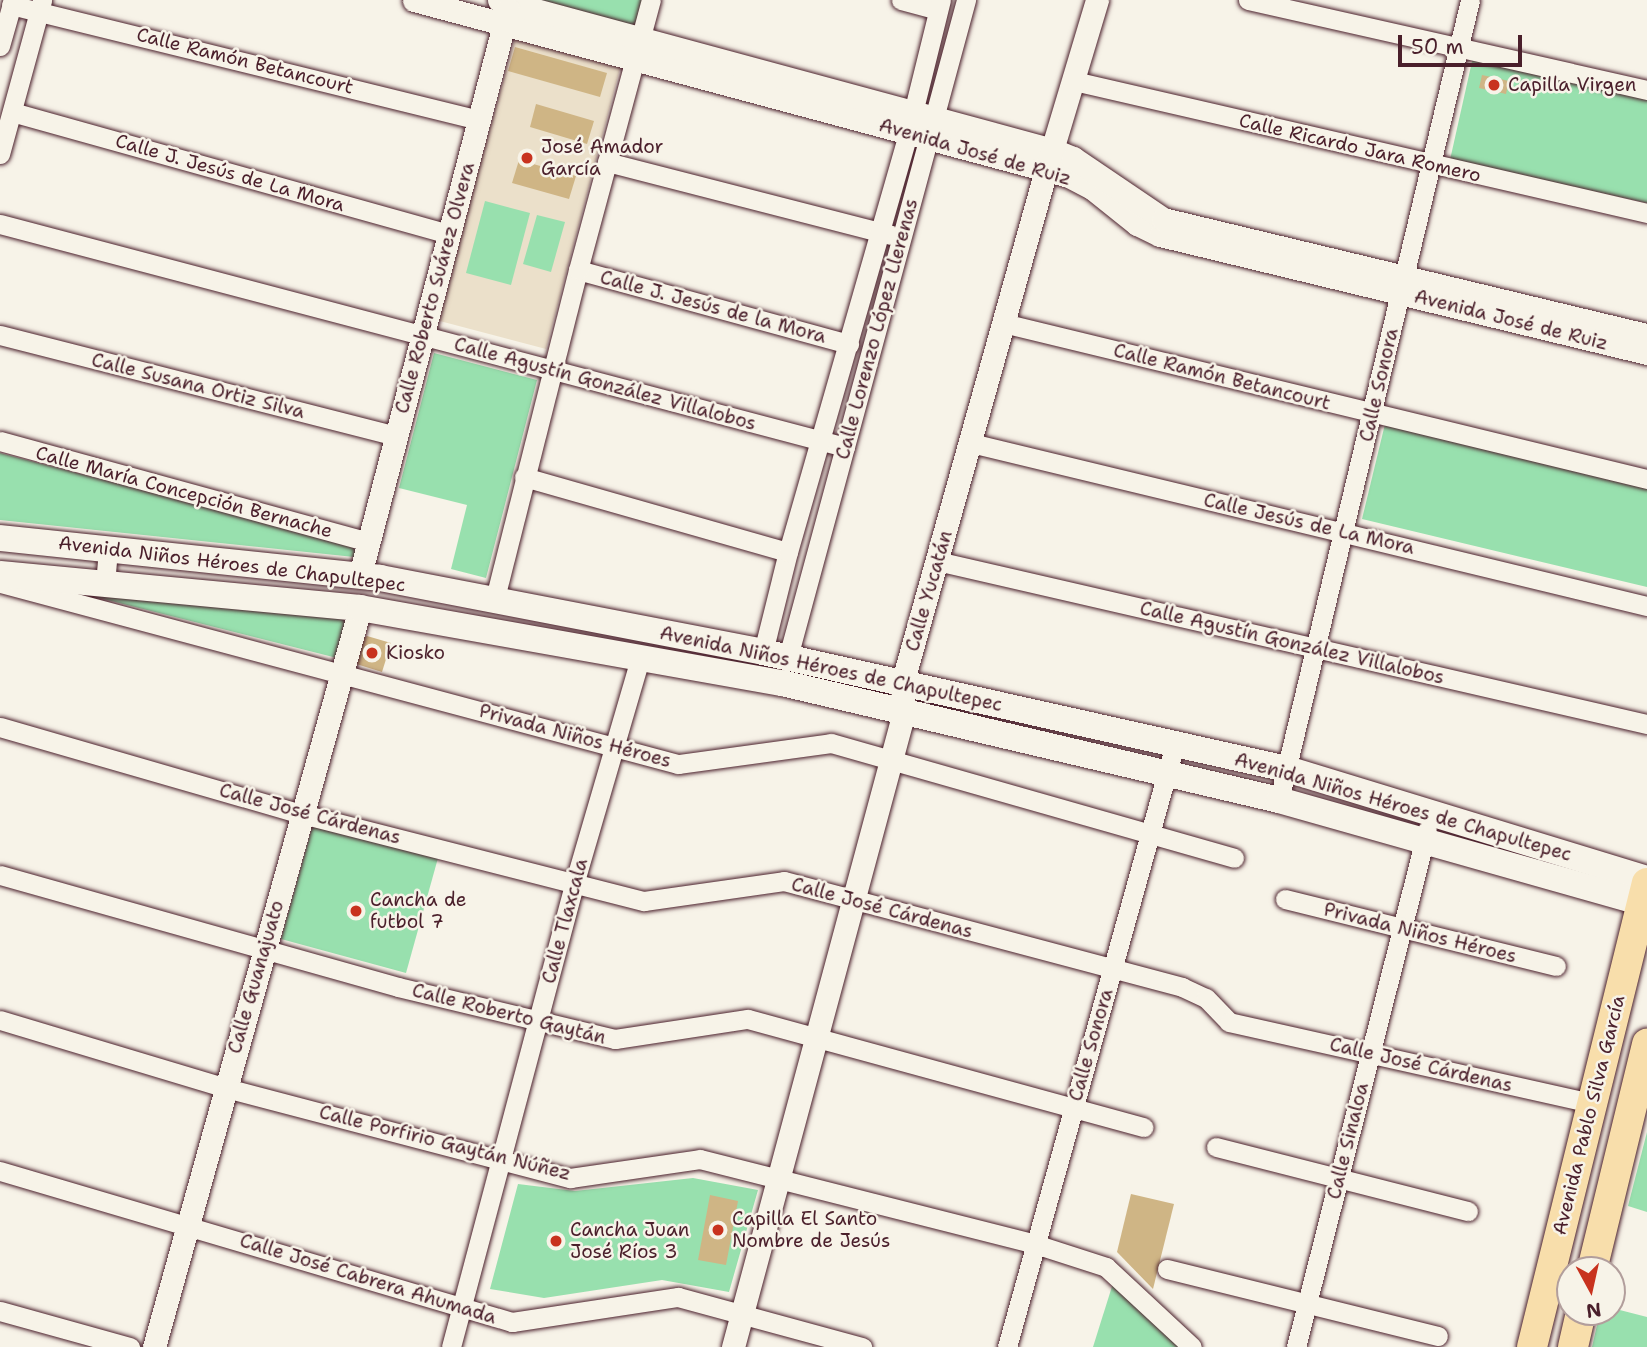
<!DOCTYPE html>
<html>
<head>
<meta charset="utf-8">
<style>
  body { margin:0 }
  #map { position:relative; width:1647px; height:1347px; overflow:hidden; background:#f7f3e8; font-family:"Shantell Sans",sans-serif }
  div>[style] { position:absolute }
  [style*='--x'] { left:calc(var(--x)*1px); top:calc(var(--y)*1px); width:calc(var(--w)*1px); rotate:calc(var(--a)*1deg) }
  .built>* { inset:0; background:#ebe0ca }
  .green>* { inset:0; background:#98e0ae }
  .building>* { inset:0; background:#cfb585 }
  .roads { filter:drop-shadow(0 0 2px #4a1f2b) drop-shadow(0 0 2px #4a1f2b) }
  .minor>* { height:19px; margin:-9.5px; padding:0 9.5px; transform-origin:9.5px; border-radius:9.5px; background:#f7f3e8 }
  .tertiary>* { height:23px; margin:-11.5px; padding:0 11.5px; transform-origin:11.5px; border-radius:11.5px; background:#f7f3e8 }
  .secondary>* { height:26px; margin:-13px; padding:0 13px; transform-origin:13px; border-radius:13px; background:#f7f3e8 }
  .primary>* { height:30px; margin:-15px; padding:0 15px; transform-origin:15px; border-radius:15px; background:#f8deab }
  .dots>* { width:19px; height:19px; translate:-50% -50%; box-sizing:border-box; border:4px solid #f7f3e8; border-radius:50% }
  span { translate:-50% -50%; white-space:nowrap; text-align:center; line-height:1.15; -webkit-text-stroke:5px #f7f3e8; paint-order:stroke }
  .street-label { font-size:19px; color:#4a1f2b }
  .poi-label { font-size:19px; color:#4a1f2b }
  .left { translate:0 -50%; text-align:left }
  .north { position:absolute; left:1556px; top:1256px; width:70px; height:70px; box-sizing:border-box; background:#f7f3e8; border:2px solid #b29e9c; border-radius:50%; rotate:172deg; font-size:19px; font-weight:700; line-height:28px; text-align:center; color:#4a1f2b }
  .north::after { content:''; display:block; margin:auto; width:24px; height:32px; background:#c8321e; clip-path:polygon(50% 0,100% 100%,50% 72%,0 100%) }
  .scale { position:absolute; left:1398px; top:35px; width:124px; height:32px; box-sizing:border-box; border:4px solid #4a1f2b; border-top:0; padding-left:9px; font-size:21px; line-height:24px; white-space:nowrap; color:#4a1f2b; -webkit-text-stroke:5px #f7f3e8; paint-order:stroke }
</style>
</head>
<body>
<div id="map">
  <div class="built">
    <div style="clip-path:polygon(516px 36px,621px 65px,546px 349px,436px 320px)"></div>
  </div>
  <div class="green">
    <div style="clip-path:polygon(538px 0,645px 0,637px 27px)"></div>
    <div style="clip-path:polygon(1473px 57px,1647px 96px,1647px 203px,1450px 160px)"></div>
    <div style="clip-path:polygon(485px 201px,530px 213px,511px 285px,466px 273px)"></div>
    <div style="clip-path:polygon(537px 215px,565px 222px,551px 272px,523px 264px)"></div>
    <div style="clip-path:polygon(434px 353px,537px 380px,486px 578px,451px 569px,467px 505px,399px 488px)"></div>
    <div style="clip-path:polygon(1385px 424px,1647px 487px,1647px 587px,1362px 519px)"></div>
    <div style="clip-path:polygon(0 453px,357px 546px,354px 557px,0 520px)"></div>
    <div style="clip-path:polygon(64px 589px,353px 617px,341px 659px)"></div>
    <div style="clip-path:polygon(313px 824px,438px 858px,406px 973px,281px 939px)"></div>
    <div style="clip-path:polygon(1647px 1132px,1647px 1212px,1628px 1206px)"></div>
    <div style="clip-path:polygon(693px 1178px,758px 1190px,729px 1292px,662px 1280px,544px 1298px,490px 1289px,518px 1184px,575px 1191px)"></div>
    <div style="clip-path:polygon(1114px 1280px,1185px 1347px,1093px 1347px)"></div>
    <div style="clip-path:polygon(1612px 1308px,1647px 1317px,1647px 1347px,1592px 1347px,1600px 1312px,1612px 1312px)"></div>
  </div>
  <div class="building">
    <div style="clip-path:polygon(515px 47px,607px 73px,600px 97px,508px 71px)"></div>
    <div style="clip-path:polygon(1482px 75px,1509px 81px,1506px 94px,1479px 88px)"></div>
    <div style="clip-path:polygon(536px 104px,594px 121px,587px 144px,530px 127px)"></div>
    <div style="clip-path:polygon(519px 160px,576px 176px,569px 199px,512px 183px)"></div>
    <div style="clip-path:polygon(367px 636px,391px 643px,382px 672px,353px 663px,360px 640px)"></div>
    <div style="clip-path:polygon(1131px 1194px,1174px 1204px,1153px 1289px,1117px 1252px)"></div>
    <div style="clip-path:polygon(710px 1195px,738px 1201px,726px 1265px,698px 1260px)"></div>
  </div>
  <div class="roads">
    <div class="minor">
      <div style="--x:901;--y:0;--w:38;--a:15"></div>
      <div style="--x:1248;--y:0;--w:409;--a:12.7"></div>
      <div style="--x:11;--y:5;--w:482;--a:13.8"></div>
      <div style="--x:0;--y:46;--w:48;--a:-74.2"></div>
      <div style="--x:1074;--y:81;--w:588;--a:12.97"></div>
      <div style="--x:12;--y:112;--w:454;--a:15.6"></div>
      <div style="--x:0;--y:154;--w:160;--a:-74.7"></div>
      <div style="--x:607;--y:162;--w:293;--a:14.4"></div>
      <div style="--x:0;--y:224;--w:874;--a:14.78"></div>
      <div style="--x:578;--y:270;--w:281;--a:15.3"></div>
      <div style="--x:1003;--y:323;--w:663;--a:13.62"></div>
      <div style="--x:0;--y:335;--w:410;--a:14.3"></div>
      <div style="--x:0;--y:441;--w:383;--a:15.3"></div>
      <div style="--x:971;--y:443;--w:695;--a:13.56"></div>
      <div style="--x:524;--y:477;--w:274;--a:15.9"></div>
      <div style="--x:937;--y:561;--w:728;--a:12.93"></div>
      <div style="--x:1;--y:583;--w:701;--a:14.97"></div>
      <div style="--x:678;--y:764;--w:154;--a:-7.8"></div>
      <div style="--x:831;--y:743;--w:419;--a:15.9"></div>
      <div style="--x:105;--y:584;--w:35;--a:-85"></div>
      <div style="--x:494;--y:602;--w:342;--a:-75.8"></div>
      <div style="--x:578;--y:270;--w:280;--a:-74.9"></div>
      <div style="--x:763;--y:652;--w:103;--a:-76"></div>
      <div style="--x:788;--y:552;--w:436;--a:-74"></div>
      <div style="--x:908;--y:133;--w:137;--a:-76.1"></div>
      <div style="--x:788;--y:657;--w:681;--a:-74.84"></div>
      <div style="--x:0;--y:727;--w:314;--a:16.1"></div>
      <div style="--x:302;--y:814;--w:353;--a:14.3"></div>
      <div style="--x:644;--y:901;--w:141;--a:-8.1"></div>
      <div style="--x:784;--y:881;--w:412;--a:14.9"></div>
      <div style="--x:1182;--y:987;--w:26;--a:25"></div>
      <div style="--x:1206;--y:998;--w:33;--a:46"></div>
      <div style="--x:1229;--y:1022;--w:372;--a:12.6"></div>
      <div style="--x:1279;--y:800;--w:822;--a:-76.57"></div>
      <div style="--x:0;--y:875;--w:413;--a:15.7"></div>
      <div style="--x:398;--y:987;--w:223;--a:13.5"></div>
      <div style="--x:615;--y:1039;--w:134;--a:-8.6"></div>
      <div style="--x:748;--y:1019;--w:410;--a:15.3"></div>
      <div style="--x:1285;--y:899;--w:279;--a:13.9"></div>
      <div style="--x:0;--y:1020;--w:236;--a:16.7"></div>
      <div style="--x:226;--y:1088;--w:356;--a:14.7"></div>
      <div style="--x:570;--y:1178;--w:131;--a:-8.3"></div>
      <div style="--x:700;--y:1159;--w:346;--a:14.2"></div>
      <div style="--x:1035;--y:1244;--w:75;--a:17.9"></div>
      <div style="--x:1106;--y:1267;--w:117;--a:42.9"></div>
      <div style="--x:1216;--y:1147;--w:260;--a:14.3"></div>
      <div style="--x:0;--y:1171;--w:534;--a:16.43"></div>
      <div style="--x:512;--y:1322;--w:168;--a:-8.6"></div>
      <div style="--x:678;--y:1297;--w:191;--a:15.2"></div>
      <div style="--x:1167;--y:1269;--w:279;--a:13.9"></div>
      <div style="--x:0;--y:1311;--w:135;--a:15.5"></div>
      <div style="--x:451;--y:1347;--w:482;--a:-75.1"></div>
      <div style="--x:575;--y:881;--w:232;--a:-73.7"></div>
      <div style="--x:1007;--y:1347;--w:626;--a:-74.43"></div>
      <div style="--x:1296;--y:1347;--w:533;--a:-75.78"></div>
    </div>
    <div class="tertiary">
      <div style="--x:414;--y:0;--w:678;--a:15.04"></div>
      <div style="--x:1069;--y:176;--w:26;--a:28"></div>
      <div style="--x:1092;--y:188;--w:58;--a:38.7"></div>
      <div style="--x:1137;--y:224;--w:25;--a:26"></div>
      <div style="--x:1160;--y:235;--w:501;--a:13.62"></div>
      <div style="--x:499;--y:0;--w:574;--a:15.15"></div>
      <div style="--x:1053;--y:150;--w:22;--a:22"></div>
      <div style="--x:1073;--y:158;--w:109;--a:34.1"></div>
      <div style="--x:1163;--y:219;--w:498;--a:13.5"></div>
      <div style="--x:360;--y:575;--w:585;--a:-75.35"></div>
      <div style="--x:154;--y:1347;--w:767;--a:-74.42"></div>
      <div style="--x:733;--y:1347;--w:658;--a:-74.93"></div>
      <div style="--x:904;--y:712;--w:28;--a:-94"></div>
      <div style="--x:902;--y:684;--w:534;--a:-74.35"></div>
      <div style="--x:1046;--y:170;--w:177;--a:-73.3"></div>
    </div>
    <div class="secondary">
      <div style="--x:0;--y:538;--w:382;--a:6"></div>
      <div style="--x:380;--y:578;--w:390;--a:10.9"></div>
      <div style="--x:763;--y:652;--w:537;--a:12.59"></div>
      <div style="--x:1287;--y:769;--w:376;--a:17"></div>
      <div style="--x:0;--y:574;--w:362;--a:5.4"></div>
      <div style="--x:360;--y:608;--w:429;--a:10.1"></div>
      <div style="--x:782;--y:683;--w:511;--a:13.25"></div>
      <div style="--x:1279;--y:800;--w:382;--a:15.8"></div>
    </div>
    <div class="primary">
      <div style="--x:1592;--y:1270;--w:233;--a:-76.3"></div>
      <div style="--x:1532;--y:1347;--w:478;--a:-76.1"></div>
      <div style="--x:1573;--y:1347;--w:36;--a:-77"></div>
    </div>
  </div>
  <div class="dots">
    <div style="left:1494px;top:85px;background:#c8321e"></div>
    <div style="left:527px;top:158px;background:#c8321e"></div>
    <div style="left:372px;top:653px;background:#c8321e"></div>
    <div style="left:356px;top:911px;background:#c8321e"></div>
    <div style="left:718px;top:1230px;background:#c8321e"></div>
    <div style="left:556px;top:1241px;background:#c8321e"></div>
  </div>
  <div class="street-label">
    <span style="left:245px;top:61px;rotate:14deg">Calle Ramón Betancourt</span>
    <span style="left:1360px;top:148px;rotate:13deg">Calle Ricardo Jara Romero</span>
    <span style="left:975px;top:152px;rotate:16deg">Avenida José de Ruiz</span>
    <span style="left:230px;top:173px;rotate:16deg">Calle J. Jesús de La Mora</span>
    <span style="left:435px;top:288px;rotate:-75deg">Calle Roberto Suárez Olvera</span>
    <span style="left:713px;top:307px;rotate:15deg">Calle J. Jesús de la Mora</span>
    <span style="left:1511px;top:320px;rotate:14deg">Avenida José de Ruiz</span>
    <span style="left:877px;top:329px;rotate:-75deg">Calle Lorenzo López Llerenas</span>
    <span style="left:1222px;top:377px;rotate:14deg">Calle Ramón Betancourt</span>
    <span style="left:605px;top:384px;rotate:15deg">Calle Agustín González Villalobos</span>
    <span style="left:1379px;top:385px;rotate:-77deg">Calle Sonora</span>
    <span style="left:198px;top:386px;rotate:14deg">Calle Susana Ortiz Silva</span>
    <span style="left:184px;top:492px;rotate:15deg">Calle María Concepción Bernache</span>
    <span style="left:1309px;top:524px;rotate:13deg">Calle Jesús de La Mora</span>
    <span style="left:232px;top:564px;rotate:7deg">Avenida Niños Héroes de Chapultepec</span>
    <span style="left:929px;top:591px;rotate:-74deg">Calle Yucatán</span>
    <span style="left:1292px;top:643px;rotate:13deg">Calle Agustín González Villalobos</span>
    <span style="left:831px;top:669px;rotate:12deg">Avenida Niños Héroes de Chapultepec</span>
    <span style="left:575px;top:736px;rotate:15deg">Privada Niños Héroes</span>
    <span style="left:1403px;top:807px;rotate:16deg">Avenida Niños Héroes de Chapultepec</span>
    <span style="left:310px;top:814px;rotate:15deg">Calle José Cárdenas</span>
    <span style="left:882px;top:908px;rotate:15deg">Calle José Cárdenas</span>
    <span style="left:565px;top:921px;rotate:-75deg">Calle Tlaxcala</span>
    <span style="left:1420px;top:933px;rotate:14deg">Privada Niños Héroes</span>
    <span style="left:256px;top:977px;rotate:-74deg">Calle Guanajuato</span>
    <span style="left:509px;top:1014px;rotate:14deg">Calle Roberto Gaytán</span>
    <span style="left:1091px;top:1045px;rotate:-74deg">Calle Sonora</span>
    <span style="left:1421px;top:1065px;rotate:13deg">Calle José Cárdenas</span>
    <span style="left:1589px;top:1115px;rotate:-76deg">Avenida Pablo Silva García</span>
    <span style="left:1348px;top:1141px;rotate:-76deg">Calle Sinaloa</span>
    <span style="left:445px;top:1143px;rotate:14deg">Calle Porfirio Gaytán Núñez</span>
    <span style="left:368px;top:1279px;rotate:17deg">Calle José Cabrera Ahumada</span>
  </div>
  <div class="poi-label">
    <span class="left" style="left:1508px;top:85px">Capilla Virgen</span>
    <span class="left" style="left:541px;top:158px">José Amador<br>García</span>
    <span class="left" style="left:386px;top:653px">Kiosko</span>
    <span class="left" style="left:370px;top:911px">Cancha de<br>futbol 7</span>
    <span class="left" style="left:732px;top:1230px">Capilla El Santo<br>Nombre de Jesús</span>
    <span class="left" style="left:570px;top:1241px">Cancha Juan<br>José Ríos 3</span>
  </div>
  <div class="north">N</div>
  <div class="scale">50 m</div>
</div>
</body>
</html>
